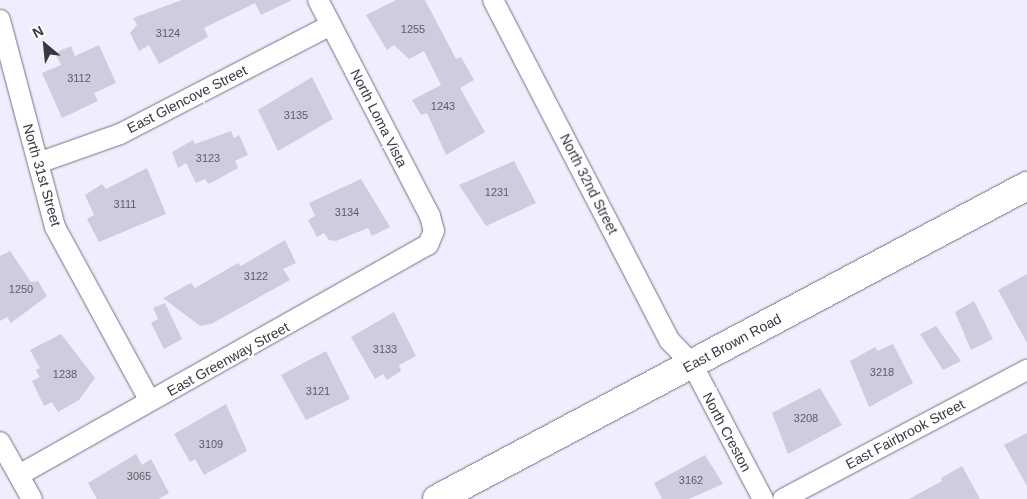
<!DOCTYPE html>
<html>
<head>
<meta charset="utf-8">
<style>
  body { margin:0 }
  #map { position:relative; width:1027px; height:499px; overflow:hidden; background:#eef; font-family:Helvetica,sans-serif }
  div>[style] { position:absolute }
  [style*='--x'] { left:calc(var(--x)*1px); top:calc(var(--y)*1px); width:calc(var(--w)*1px); rotate:calc(var(--a)*1deg) }
  .building>* { inset:0; background:#cdcdde }
  .roads { filter:drop-shadow(0 0 1px #727280) drop-shadow(0 0 1px #727280) }
  .minor>* { height:20px; margin:-10px; padding:0 10px; transform-origin:10px; border-radius:10px; background:#fff }
  .secondary>* { height:28px; margin:-14px; padding:0 14px; transform-origin:14px; border-radius:14px; background:#fff }
  span { translate:-50% -50%; white-space:nowrap; text-align:center; line-height:1.15; -webkit-text-stroke:5px #fff; paint-order:stroke }
  .number-label { font-size:11px; color:#5d5d66 }
  .number-label span { -webkit-text-stroke-width:0 }
  .street-label { font-size:14px; color:#38383e }
  .north { position:absolute; left:20px; top:20px; width:50px; height:50px; -webkit-text-stroke:4px #fff; paint-order:stroke; rotate:332deg; font-size:14px; font-weight:700; line-height:20px; text-align:center; color:#38383e }
  .north::after { content:''; display:block; margin:auto; width:18px; height:22px; background:#38383e; clip-path:polygon(50% 0,100% 100%,50% 72%,0 100%) }
</style>
</head>
<body>
<div id="map">
  <div class="building">
    <div style="clip-path:polygon(182px 0,292px 0,261px 15px,255px 3px,204px 28px,208px 37px,159px 64px,149px 45px,139px 51px,130px 33px,137px 25px,133px 18px)"></div>
    <div style="clip-path:polygon(396px 0,425px 0,456px 59px,461px 57px,474px 80px,460px 88px,485px 132px,446px 155px,427px 113px,421px 115px,412px 100px,441px 85px,424px 51px,409px 59px,394px 45px,387px 50px,366px 15px)"></div>
    <div style="clip-path:polygon(99px 45px,116px 83px,94px 93px,98px 101px,62px 118px,42px 73px,61px 65px,55px 53px,71px 46px,75px 56px)"></div>
    <div style="clip-path:polygon(312px 77px,333px 119px,278px 151px,258px 110px)"></div>
    <div style="clip-path:polygon(231px 131px,234px 138px,239px 135px,248px 155px,235px 161px,238px 168px,209px 184px,205px 179px,196px 183px,186px 163px,178px 168px,172px 152px,193px 140px,195px 144px)"></div>
    <div style="clip-path:polygon(514px 161px,536px 203px,486px 226px,459px 185px)"></div>
    <div style="clip-path:polygon(147px 168px,166px 214px,99px 242px,87px 219px,94px 215px,85px 195px,102px 184px,106px 189px)"></div>
    <div style="clip-path:polygon(361px 179px,390px 227px,372px 236px,368px 228px,336px 241px,329px 240px,324px 233px,317px 237px,308px 220px,315px 216px,309px 203px)"></div>
    <div style="clip-path:polygon(285px 240px,296px 263px,283px 269px,290px 280px,211px 324px,200px 326px,163px 298px,191px 283px,195px 288px,238px 263px,241px 266px)"></div>
    <div style="clip-path:polygon(10px 251px,31px 282px,38px 281px,47px 296px,11px 323px,7px 317px,0 321px,0 256px)"></div>
    <div style="clip-path:polygon(1027px 274px,1027px 343px,998px 290px)"></div>
    <div style="clip-path:polygon(974px 301px,993px 339px,971px 350px,955px 312px)"></div>
    <div style="clip-path:polygon(165px 303px,182px 339px,164px 349px,151px 323px,158px 319px,153px 308px)"></div>
    <div style="clip-path:polygon(394px 312px,416px 356px,399px 365px,401px 371px,387px 380px,383px 374px,375px 379px,351px 337px)"></div>
    <div style="clip-path:polygon(936px 326px,961px 361px,943px 370px,920px 334px)"></div>
    <div style="clip-path:polygon(61px 334px,95px 378px,79px 400px,58px 412px,52px 402px,44px 406px,32px 381px,40px 377px,36px 370px,40px 368px,30px 350px)"></div>
    <div style="clip-path:polygon(893px 344px,913px 383px,869px 407px,850px 361px,875px 347px,878px 351px)"></div>
    <div style="clip-path:polygon(326px 351px,350px 399px,306px 420px,281px 375px)"></div>
    <div style="clip-path:polygon(820px 388px,842px 425px,788px 454px,772px 413px)"></div>
    <div style="clip-path:polygon(226px 404px,247px 451px,204px 475px,195px 459px,190px 462px,174px 434px)"></div>
    <div style="clip-path:polygon(1027px 433px,1027px 486px,1004px 445px)"></div>
    <div style="clip-path:polygon(136px 454px,142px 465px,151px 459px,169px 493px,159px 499px,97px 499px,88px 483px)"></div>
    <div style="clip-path:polygon(705px 455px,723px 484px,689px 499px,662px 499px,654px 483px)"></div>
    <div style="clip-path:polygon(962px 466px,980px 499px,909px 499px,942px 481px,941px 478px)"></div>
  </div>
  <div class="roads">
    <div class="minor">
      <div style="--x:493;--y:0;--w:384;--a:62.6"></div>
      <div style="--x:670;--y:341;--w:32;--a:46"></div>
      <div style="--x:692;--y:364;--w:153;--a:62.3"></div>
      <div style="--x:0;--y:20;--w:214;--a:75.1"></div>
      <div style="--x:55;--y:227;--w:198;--a:61.4"></div>
      <div style="--x:38;--y:163;--w:87;--a:-19.5"></div>
      <div style="--x:120;--y:134;--w:237;--a:-27.3"></div>
      <div style="--x:0;--y:442;--w:65;--a:60.7"></div>
      <div style="--x:19;--y:475;--w:469;--a:-29.4"></div>
      <div style="--x:428;--y:245;--w:15;--a:-67"></div>
      <div style="--x:434;--y:231;--w:16;--a:-105"></div>
      <div style="--x:430;--y:216;--w:243;--a:-117.4"></div>
      <div style="--x:783;--y:499;--w:276;--a:-27.9"></div>
    </div>
    <div class="secondary">
      <div style="--x:437;--y:499;--w:668;--a:-27.95"></div>
    </div>
  </div>
  <div class="number-label">
    <span style="left:413px;top:29px">1255</span>
    <span style="left:168px;top:33px">3124</span>
    <span style="left:79px;top:78px">3112</span>
    <span style="left:443px;top:106px">1243</span>
    <span style="left:296px;top:115px">3135</span>
    <span style="left:208px;top:158px">3123</span>
    <span style="left:497px;top:192px">1231</span>
    <span style="left:125px;top:204px">3111</span>
    <span style="left:347px;top:212px">3134</span>
    <span style="left:256px;top:276px">3122</span>
    <span style="left:21px;top:289px">1250</span>
    <span style="left:385px;top:349px">3133</span>
    <span style="left:882px;top:372px">3218</span>
    <span style="left:65px;top:374px">1238</span>
    <span style="left:318px;top:391px">3121</span>
    <span style="left:806px;top:418px">3208</span>
    <span style="left:211px;top:444px">3109</span>
    <span style="left:139px;top:476px">3065</span>
    <span style="left:691px;top:480px">3162</span>
  </div>
  <div class="street-label">
    <span style="left:187px;top:99px;rotate:-27deg">East Glencove Street</span>
    <span style="left:379px;top:118px;rotate:63deg">North Loma Vista</span>
    <span style="left:42px;top:175px;rotate:74deg">North 31st Street</span>
    <span style="left:589px;top:184px;rotate:63deg">North 32nd Street</span>
    <span style="left:732px;top:343px;rotate:-28deg">East Brown Road</span>
    <span style="left:228px;top:359px;rotate:-29deg">East Greenway Street</span>
    <span style="left:727px;top:432px;rotate:62deg">North Creston</span>
    <span style="left:905px;top:434px;rotate:-28deg">East Fairbrook Street</span>
  </div>
  <div class="north">N</div>
</div>
</body>
</html>
